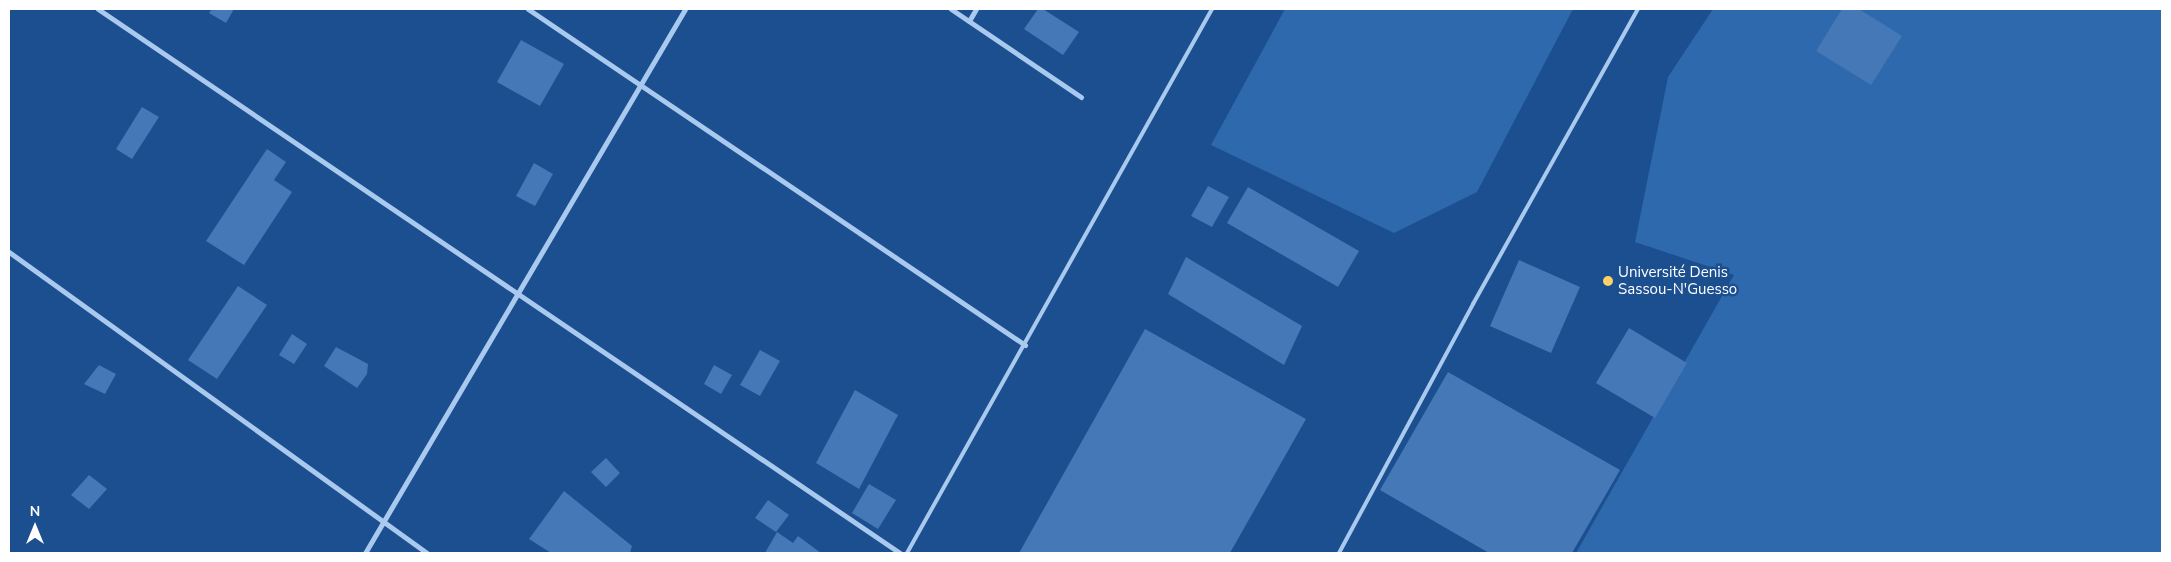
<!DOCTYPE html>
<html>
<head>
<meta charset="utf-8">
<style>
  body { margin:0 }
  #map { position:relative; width:2171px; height:562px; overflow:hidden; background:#1b4f8f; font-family:"Nunito Sans",sans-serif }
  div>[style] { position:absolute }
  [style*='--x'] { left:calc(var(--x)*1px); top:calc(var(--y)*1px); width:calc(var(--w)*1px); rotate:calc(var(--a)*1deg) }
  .green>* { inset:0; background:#2e69ad }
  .building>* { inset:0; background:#4478b7 }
  .lane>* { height:4px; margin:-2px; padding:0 2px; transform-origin:2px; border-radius:2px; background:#a9c9ee }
  .street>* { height:5px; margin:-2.5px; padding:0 2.5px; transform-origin:2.5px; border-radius:2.5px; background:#a9c9ee }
  .dots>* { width:14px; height:14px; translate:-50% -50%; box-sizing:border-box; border:2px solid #1b4f8f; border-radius:50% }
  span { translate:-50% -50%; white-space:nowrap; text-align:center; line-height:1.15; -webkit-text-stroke:5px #1b4f8f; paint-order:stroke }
  .poi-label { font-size:15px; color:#fff }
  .left { translate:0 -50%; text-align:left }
  .frame { position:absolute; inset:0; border:10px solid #fff; pointer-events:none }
  .north { position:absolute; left:10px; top:502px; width:50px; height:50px; -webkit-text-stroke:4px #1b4f8f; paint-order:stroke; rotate:0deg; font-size:14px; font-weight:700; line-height:20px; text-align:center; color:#fff }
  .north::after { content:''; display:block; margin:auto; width:18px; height:22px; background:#fff; clip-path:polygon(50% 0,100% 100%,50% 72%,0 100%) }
</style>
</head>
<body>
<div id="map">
  <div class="green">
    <div style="clip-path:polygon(1285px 9px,1573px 9px,1477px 192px,1394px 233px,1211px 145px)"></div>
    <div style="clip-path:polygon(1713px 9px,2162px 9px,2162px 553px,1576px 553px,1734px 275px,1635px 242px,1668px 77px)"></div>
  </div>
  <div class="building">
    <div style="clip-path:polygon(212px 9px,234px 9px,226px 23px,209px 13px)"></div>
    <div style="clip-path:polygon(1038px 9px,1043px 9px,1079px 32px,1063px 55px,1024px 29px)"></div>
    <div style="clip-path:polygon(1842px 9px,1859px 9px,1902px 36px,1871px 85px,1816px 51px)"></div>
    <div style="clip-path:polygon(521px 40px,564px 64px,540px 106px,497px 82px)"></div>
    <div style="clip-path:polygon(142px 107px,159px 117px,132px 159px,116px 149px)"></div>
    <div style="clip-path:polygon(267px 149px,286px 162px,274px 180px,292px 192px,244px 265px,206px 241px)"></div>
    <div style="clip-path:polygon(534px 163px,553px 174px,535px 206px,516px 196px)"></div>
    <div style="clip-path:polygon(1208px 186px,1229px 197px,1212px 227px,1191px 216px)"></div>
    <div style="clip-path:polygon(1248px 187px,1359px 251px,1338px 287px,1227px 223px)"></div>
    <div style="clip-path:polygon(1186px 257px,1302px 326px,1284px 365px,1168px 294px)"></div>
    <div style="clip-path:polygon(1519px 260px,1580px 287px,1551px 353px,1490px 326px)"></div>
    <div style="clip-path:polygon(238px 286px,267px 305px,217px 379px,188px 360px)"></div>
    <div style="clip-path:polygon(1629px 328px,1687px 363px,1655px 418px,1596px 383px)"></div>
    <div style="clip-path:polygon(1145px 329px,1306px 419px,1230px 553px,1019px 553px)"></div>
    <div style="clip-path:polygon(292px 334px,307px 344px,294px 364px,279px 355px)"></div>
    <div style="clip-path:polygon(336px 347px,368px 364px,367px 374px,357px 388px,324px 366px)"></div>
    <div style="clip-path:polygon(760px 350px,780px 361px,760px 396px,740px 385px)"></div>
    <div style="clip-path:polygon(99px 365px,116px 374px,105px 394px,84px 384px)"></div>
    <div style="clip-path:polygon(714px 365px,732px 375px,721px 394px,704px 384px)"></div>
    <div style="clip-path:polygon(1448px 372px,1620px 470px,1572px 553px,1489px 553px,1380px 490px)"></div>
    <div style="clip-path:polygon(855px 390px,898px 415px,859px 489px,816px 463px)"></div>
    <div style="clip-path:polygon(606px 458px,620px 473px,606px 487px,591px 472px)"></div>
    <div style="clip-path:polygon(89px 475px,107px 489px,89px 509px,71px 495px)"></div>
    <div style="clip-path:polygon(869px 484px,896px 500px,878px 529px,852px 513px)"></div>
    <div style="clip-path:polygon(564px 491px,632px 546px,630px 553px,551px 553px,529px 539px)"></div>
    <div style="clip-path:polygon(768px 500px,789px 515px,776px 532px,755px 518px)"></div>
    <div style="clip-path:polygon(777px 532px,793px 543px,798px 536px,821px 553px,765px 553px)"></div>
  </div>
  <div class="lane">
    <div style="--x:907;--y:553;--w:624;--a:-60.72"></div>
    <div style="--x:1339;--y:553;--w:283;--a:-61.7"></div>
    <div style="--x:1473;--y:304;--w:338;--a:-60.8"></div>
  </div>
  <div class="street">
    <div style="--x:98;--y:9;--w:969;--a:34.15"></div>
    <div style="--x:528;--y:9;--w:600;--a:34.06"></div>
    <div style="--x:951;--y:9;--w:157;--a:34.1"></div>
    <div style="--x:969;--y:21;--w:14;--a:-60"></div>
    <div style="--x:9;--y:252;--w:515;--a:35.76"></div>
    <div style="--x:365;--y:553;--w:631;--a:-59.53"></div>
  </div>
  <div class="dots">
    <div style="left:1608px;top:281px;background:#ffd166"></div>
  </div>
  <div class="poi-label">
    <span class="left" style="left:1618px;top:281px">Université Denis<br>Sassou-N'Guesso</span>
  </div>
  <div class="frame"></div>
  <div class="north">N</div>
</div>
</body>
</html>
